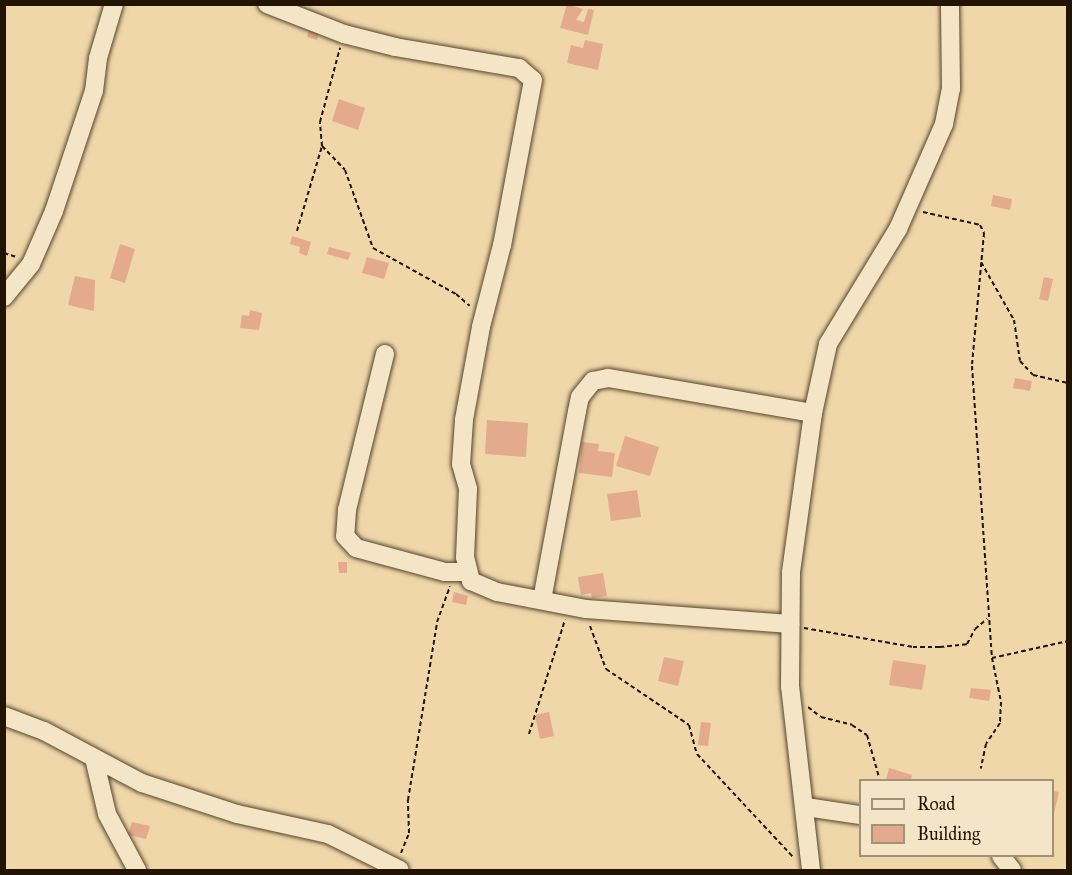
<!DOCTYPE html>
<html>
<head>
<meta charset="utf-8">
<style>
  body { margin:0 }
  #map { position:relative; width:1072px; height:875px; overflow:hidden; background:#efd7a9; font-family:"IM FELL Great Primer",serif }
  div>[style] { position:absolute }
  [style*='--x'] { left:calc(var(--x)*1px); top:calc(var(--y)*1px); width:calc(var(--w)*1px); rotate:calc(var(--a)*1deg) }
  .building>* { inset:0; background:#e4aa8e }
  .path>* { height:2px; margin-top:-1px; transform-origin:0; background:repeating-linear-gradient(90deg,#231302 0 4.5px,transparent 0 7.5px) }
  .roads { filter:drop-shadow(0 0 2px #56442c) drop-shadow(0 0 2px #56442c) }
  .minor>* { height:18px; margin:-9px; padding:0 9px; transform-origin:9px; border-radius:9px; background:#f5e5c7 }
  span { translate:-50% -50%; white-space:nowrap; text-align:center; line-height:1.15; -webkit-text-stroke:4.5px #f5e5c7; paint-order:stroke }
  .frame { position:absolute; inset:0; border:6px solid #231302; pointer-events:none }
  .legend { position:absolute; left:859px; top:779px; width:195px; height:78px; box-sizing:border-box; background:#f5e5c7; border:2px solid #a19178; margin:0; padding:8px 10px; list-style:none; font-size:18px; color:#231302 }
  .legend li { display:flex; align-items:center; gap:12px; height:30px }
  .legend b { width:30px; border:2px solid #a19178 }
</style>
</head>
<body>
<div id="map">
  <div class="building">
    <div style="clip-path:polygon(567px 4px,583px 9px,576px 20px,584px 22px,588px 9px,594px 10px,588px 35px,560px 28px)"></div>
    <div style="clip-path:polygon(309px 30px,319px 33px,317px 40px,307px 37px)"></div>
    <div style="clip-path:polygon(585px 40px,603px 44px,598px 70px,567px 63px,571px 45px,583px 48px)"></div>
    <div style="clip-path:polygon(339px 99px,365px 108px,358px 130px,332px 121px)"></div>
    <div style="clip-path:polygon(993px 195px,1012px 199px,1010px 210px,991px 206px)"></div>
    <div style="clip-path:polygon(292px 236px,311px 242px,307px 256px,299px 253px,300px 247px,290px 244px)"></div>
    <div style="clip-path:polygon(120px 244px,135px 249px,125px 283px,110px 278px)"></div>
    <div style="clip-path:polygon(329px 247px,351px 253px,348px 260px,327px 254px)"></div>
    <div style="clip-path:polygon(367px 257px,389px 263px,384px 279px,362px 273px)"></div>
    <div style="clip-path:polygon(75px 276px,95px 280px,94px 311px,68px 305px)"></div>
    <div style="clip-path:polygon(1044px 277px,1053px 279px,1048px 301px,1039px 299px)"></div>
    <div style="clip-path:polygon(250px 310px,262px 313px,259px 330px,240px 328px,242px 315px,249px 316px)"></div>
    <div style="clip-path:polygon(1015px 378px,1032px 381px,1030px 391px,1013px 388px)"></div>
    <div style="clip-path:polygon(487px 420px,528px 423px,526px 457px,485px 454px)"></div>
    <div style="clip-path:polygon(625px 436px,659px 447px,650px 476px,616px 466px)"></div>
    <div style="clip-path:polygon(582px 442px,599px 444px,598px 451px,615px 453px,612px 477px,579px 473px)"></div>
    <div style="clip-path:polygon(637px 490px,641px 517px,611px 521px,607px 494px)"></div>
    <div style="clip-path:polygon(338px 562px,347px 562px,347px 573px,339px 573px)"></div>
    <div style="clip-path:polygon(603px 573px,607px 596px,592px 598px,591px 593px,581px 595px,578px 577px)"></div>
    <div style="clip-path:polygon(454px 592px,468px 596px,466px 605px,452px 602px)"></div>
    <div style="clip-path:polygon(664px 657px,684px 661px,678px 686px,658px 681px)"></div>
    <div style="clip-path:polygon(893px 660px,926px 665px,922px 690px,889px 685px)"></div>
    <div style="clip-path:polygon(971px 688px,991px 690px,989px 701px,969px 698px)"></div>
    <div style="clip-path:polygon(549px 712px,554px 736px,540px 739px,535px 715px)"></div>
    <div style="clip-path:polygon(701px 722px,711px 723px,708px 746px,698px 745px)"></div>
    <div style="clip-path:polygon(889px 768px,912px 775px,911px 780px,886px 780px)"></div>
    <div style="clip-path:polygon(1052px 791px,1059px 792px,1054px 814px,1052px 814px)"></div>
    <div style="clip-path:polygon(132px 822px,150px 826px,146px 839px,128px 835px)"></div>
  </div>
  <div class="path">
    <div style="--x:322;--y:146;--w:33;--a:46"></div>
    <div style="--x:345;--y:170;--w:83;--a:70.3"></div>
    <div style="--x:373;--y:248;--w:95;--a:29"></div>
    <div style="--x:456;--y:294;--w:18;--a:41"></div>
    <div style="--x:923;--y:212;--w:58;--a:12.8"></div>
    <div style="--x:980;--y:225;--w:9;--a:63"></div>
    <div style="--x:984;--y:233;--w:134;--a:95.2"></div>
    <div style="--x:972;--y:366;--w:293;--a:86.1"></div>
    <div style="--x:992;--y:658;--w:45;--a:78.4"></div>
    <div style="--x:1001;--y:702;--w:21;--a:93"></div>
    <div style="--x:1000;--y:723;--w:25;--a:124"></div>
    <div style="--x:986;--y:744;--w:25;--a:102"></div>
    <div style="--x:297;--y:231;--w:89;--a:-73.6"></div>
    <div style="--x:322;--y:146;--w:24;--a:-95"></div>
    <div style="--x:320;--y:122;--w:77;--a:-74.9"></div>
    <div style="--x:4;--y:253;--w:13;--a:18"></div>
    <div style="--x:981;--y:262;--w:67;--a:60.4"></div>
    <div style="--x:1014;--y:320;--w:41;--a:81.7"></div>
    <div style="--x:1020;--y:361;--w:19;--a:47"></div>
    <div style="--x:1033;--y:375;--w:36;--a:13"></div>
    <div style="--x:590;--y:626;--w:46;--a:69.6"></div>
    <div style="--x:606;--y:669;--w:100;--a:34"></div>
    <div style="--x:689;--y:725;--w:30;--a:75"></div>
    <div style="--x:697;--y:754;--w:141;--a:47"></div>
    <div style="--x:804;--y:628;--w:111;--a:9.9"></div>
    <div style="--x:913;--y:647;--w:27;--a:0"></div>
    <div style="--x:940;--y:647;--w:27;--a:-6"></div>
    <div style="--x:967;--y:644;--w:17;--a:-62"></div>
    <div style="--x:975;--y:629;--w:16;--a:-40"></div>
    <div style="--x:992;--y:658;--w:78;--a:-12.6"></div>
    <div style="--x:808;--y:707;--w:16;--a:38"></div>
    <div style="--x:821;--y:717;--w:32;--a:14"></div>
    <div style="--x:852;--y:725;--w:18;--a:34"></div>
    <div style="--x:867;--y:735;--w:44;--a:74.1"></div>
    <div style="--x:529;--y:734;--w:120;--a:-72.5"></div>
    <div style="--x:401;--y:853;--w:22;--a:-68"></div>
    <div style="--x:409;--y:833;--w:33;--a:-92"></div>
    <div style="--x:408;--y:800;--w:180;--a:-80.7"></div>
    <div style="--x:437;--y:622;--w:38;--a:-70"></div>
  </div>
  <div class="roads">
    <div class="minor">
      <div style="--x:267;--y:4;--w:83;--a:21.3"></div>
      <div style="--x:344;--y:34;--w:53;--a:14.3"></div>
      <div style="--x:395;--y:47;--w:126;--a:9.6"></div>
      <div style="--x:519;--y:68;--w:18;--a:41"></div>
      <div style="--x:533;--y:80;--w:168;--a:100.6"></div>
      <div style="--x:502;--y:245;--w:85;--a:104.4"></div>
      <div style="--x:481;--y:327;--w:95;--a:100.4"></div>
      <div style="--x:464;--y:420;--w:44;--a:93.9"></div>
      <div style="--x:461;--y:464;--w:26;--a:74"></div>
      <div style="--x:468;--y:489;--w:68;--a:92.5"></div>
      <div style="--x:465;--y:557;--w:25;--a:76"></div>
      <div style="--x:471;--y:581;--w:28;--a:23"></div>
      <div style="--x:497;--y:592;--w:91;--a:10.8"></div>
      <div style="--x:586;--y:609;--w:205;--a:4.2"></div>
      <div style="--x:4;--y:297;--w:43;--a:-50.7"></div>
      <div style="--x:31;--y:264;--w:58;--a:-66.5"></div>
      <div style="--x:54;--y:211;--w:126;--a:-71.6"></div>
      <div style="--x:94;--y:91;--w:33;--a:-83"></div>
      <div style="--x:98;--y:58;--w:56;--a:-73.5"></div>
      <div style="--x:385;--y:354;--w:161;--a:103.7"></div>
      <div style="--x:347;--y:510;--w:26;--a:94"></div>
      <div style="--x:345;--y:536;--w:16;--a:47"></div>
      <div style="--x:356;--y:548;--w:92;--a:15.1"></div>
      <div style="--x:445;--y:572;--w:22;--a:0"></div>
      <div style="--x:542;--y:600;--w:192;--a:-79.5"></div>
      <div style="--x:577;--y:411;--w:14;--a:-78"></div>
      <div style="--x:580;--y:397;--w:21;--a:-51"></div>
      <div style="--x:593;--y:381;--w:15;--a:-11"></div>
      <div style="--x:608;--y:378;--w:208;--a:9.7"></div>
      <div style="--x:4;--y:716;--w:43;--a:20.6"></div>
      <div style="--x:44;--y:731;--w:111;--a:28"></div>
      <div style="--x:142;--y:783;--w:100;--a:18.1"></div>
      <div style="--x:237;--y:814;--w:93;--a:12.4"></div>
      <div style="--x:328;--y:834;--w:80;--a:26.6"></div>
      <div style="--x:94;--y:758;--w:57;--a:76.9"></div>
      <div style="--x:107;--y:814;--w:64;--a:61.8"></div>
      <div style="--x:806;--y:807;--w:55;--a:8.4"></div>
      <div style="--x:1001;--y:856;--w:18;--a:52"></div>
      <div style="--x:811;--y:870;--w:184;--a:-96.5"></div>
      <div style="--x:790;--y:687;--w:115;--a:-89.5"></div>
      <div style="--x:791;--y:572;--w:161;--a:-82.1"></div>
      <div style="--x:813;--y:413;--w:71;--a:-77.7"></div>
      <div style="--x:828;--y:344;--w:135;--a:-58.7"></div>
      <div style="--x:898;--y:229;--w:115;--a:-66.3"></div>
      <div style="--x:944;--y:124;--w:36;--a:-79"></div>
      <div style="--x:951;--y:89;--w:85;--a:-90.7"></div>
    </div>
  </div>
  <div class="frame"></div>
  <ul class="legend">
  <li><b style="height:8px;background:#f5e5c7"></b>Road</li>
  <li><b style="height:16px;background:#e4aa8e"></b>Building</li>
  </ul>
</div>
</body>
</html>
